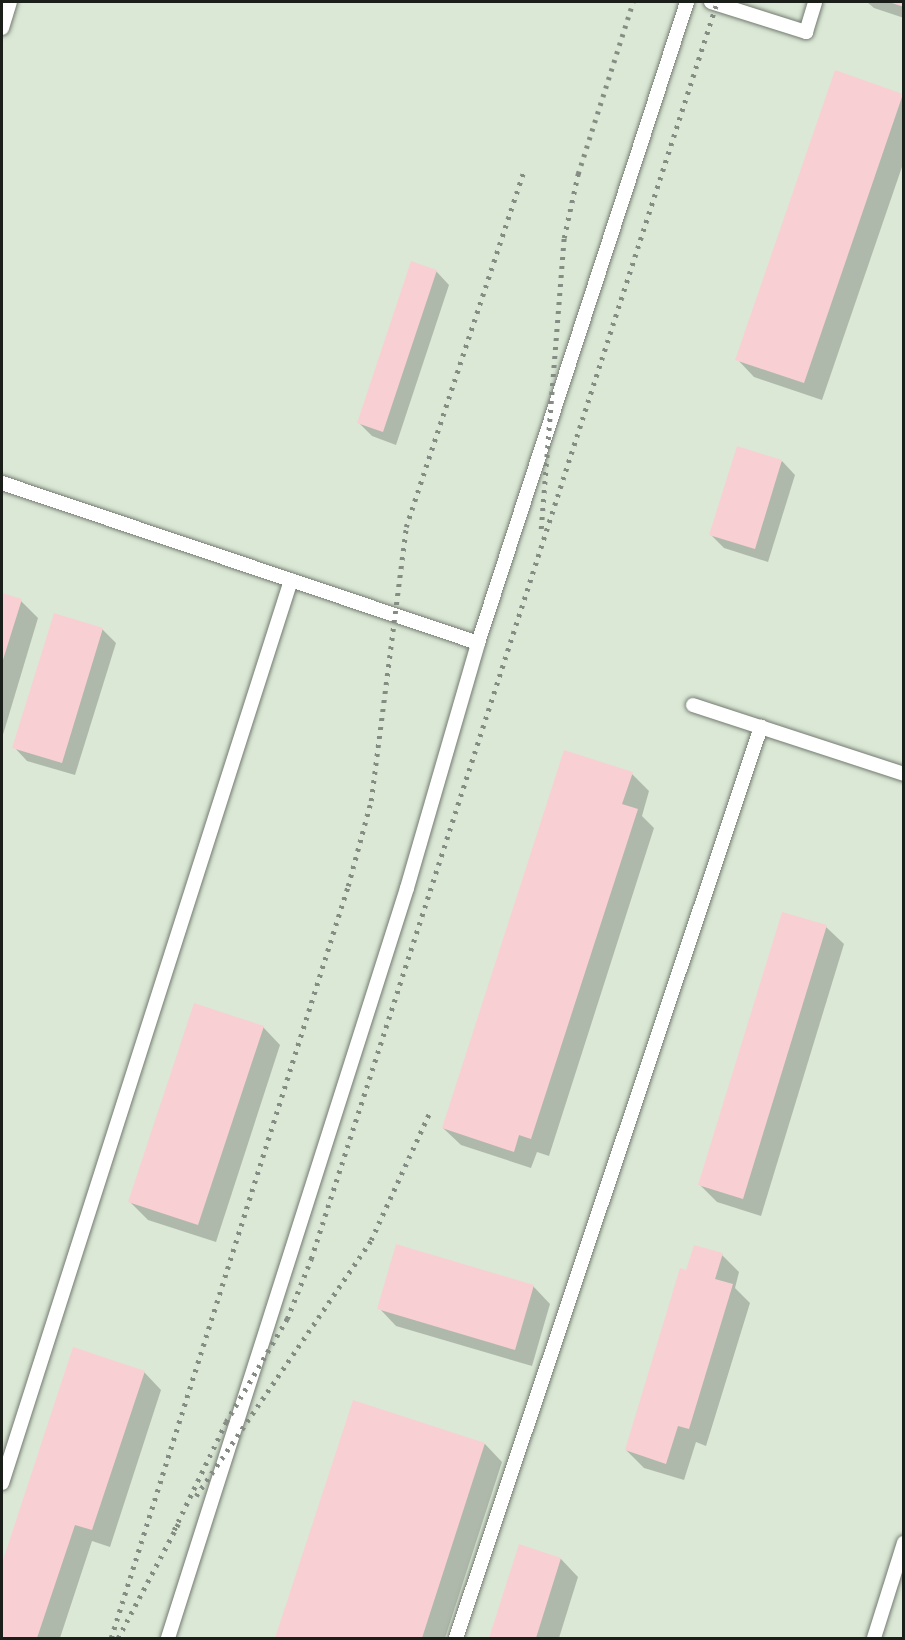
<!DOCTYPE html>
<html>
<head>
<meta charset="utf-8">
<style>
  body { margin:0 }
  #map { position:relative; width:905px; height:1640px; overflow:hidden; background:#edf6e9; font-family:"Open Sans",sans-serif }
  div>[style] { position:absolute }
  [style*='--x'] { left:calc(var(--x)*1px); top:calc(var(--y)*1px); width:calc(var(--w)*1px); rotate:calc(var(--a)*1deg) }
  .built>* { inset:0; background:#dbe8d6 }
  .shadow>* { inset:0; background:#0003 }
  .building>* { inset:0; background:#f8d0d4 }
  .roads { filter:drop-shadow(0 0 2px #737b70) drop-shadow(0 0 2px #737b70) }
  .lane>* { height:14px; margin:-7px; padding:0 7px; transform-origin:7px; border-radius:7px; background:#fff }
  .rail>* { height:4.5px; margin-top:-2.25px; transform-origin:0; background:repeating-linear-gradient(90deg,#858c83 0 3px,transparent 0 9px) }
  span { translate:-50% -50%; white-space:nowrap; text-align:center; line-height:1.15; -webkit-text-stroke:4.5px #edf6e9; paint-order:stroke }
  .frame { position:absolute; inset:0; border:3px solid #1b1f1a; pointer-events:none }
</style>
</head>
<body>
<div id="map">
  <div class="built">
    <div style="clip-path:polygon(2px 2px,903px 2px,903px 1638px,2px 1638px)"></div>
  </div>
  <div class="shadow">
    <div style="clip-path:polygon(867px 2px,904px 2px,904px 18px,874px 8px)"></div>
    <div style="clip-path:polygon(836px 72px,904px 96px,904px 161px,822px 400px,754px 377px,737px 359px)"></div>
    <div style="clip-path:polygon(436px 271px,449px 285px,396px 445px,372px 436px,359px 423px)"></div>
    <div style="clip-path:polygon(782px 461px,795px 475px,768px 562px,724px 548px,711px 535px)"></div>
    <div style="clip-path:polygon(2px 595px,21px 601px,38px 618px,2px 738px)"></div>
    <div style="clip-path:polygon(102px 629px,116px 643px,75px 775px,27px 761px,14px 747px)"></div>
    <div style="clip-path:polygon(632px 774px,649px 791px,642px 816px,654px 828px,549px 1156px,537px 1152px,531px 1168px,461px 1145px,443px 1128px)"></div>
    <div style="clip-path:polygon(783px 913px,826px 927px,844px 944px,761px 1216px,717px 1202px,700px 1185px)"></div>
    <div style="clip-path:polygon(263px 1027px,280px 1045px,216px 1242px,148px 1220px,130px 1202px)"></div>
    <div style="clip-path:polygon(722px 1255px,739px 1272px,735px 1288px,750px 1303px,706px 1446px,696px 1442px,684px 1480px,644px 1468px,626px 1450px,687px 1272px)"></div>
    <div style="clip-path:polygon(533px 1286px,550px 1304px,532px 1366px,396px 1326px,379px 1308px)"></div>
    <div style="clip-path:polygon(74px 1349px,144px 1372px,161px 1390px,110px 1547px,92px 1541px,60px 1638px,2px 1638px,2px 1568px)"></div>
    <div style="clip-path:polygon(354px 1402px,485px 1444px,502px 1462px,445px 1638px,277px 1638px)"></div>
    <div style="clip-path:polygon(520px 1546px,561px 1559px,578px 1577px,559px 1638px,490px 1638px)"></div>
  </div>
  <div class="building">
    <div style="clip-path:polygon(889px 2px,904px 2px,904px 7px)"></div>
    <div style="clip-path:polygon(835px 70px,903px 94px,804px 383px,735px 360px)"></div>
    <div style="clip-path:polygon(411px 261px,437px 270px,383px 432px,357px 423px)"></div>
    <div style="clip-path:polygon(737px 446px,782px 460px,755px 549px,709px 535px)"></div>
    <div style="clip-path:polygon(2px 593px,22px 599px,2px 663px)"></div>
    <div style="clip-path:polygon(54px 613px,103px 628px,62px 763px,12px 748px)"></div>
    <div style="clip-path:polygon(564px 750px,633px 772px,622px 804px,638px 809px,531px 1139px,519px 1135px,514px 1152px,442px 1128px)"></div>
    <div style="clip-path:polygon(782px 912px,827px 925px,743px 1199px,698px 1185px)"></div>
    <div style="clip-path:polygon(194px 1003px,264px 1026px,198px 1225px,128px 1202px)"></div>
    <div style="clip-path:polygon(396px 1244px,534px 1285px,515px 1350px,377px 1309px)"></div>
    <div style="clip-path:polygon(694px 1245px,723px 1253px,715px 1279px,733px 1284px,689px 1429px,678px 1426px,666px 1464px,625px 1450px,680px 1268px,686px 1270px)"></div>
    <div style="clip-path:polygon(73px 1347px,145px 1371px,92px 1530px,75px 1525px,37px 1638px,2px 1638px,2px 1563px)"></div>
    <div style="clip-path:polygon(353px 1400px,485px 1443px,422px 1638px,275px 1638px)"></div>
    <div style="clip-path:polygon(519px 1544px,561px 1558px,536px 1638px,489px 1638px)"></div>
  </div>
  <div class="roads">
    <div class="lane">
      <div style="--x:711;--y:2;--w:100;--a:17.5"></div>
      <div style="--x:806;--y:32;--w:31;--a:-73"></div>
      <div style="--x:2;--y:28;--w:27;--a:-73"></div>
      <div style="--x:2;--y:483;--w:502;--a:18.58"></div>
      <div style="--x:693;--y:705;--w:222;--a:18.1"></div>
      <div style="--x:2;--y:1483;--w:948;--a:-72.25"></div>
      <div style="--x:168;--y:1638;--w:787;--a:-72.32"></div>
      <div style="--x:407;--y:888;--w:255;--a:-73.8"></div>
      <div style="--x:478;--y:643;--w:674;--a:-71.94"></div>
      <div style="--x:456;--y:1638;--w:961;--a:-71.49"></div>
      <div style="--x:874;--y:1638;--w:100;--a:-72.5"></div>
    </div>
  </div>
  <div class="rail">
    <div style="--x:541;--y:529;--w:292;--a:-85.5"></div>
    <div style="--x:564;--y:238;--w:66;--a:-77.7"></div>
    <div style="--x:578;--y:174;--w:181;--a:-72.3"></div>
    <div style="--x:196;--y:1496;--w:310;--a:-55.6"></div>
    <div style="--x:371;--y:1240;--w:139;--a:-65.3"></div>
    <div style="--x:174;--y:1530;--w:120;--a:-64.3"></div>
    <div style="--x:226;--y:1422;--w:120;--a:-59.4"></div>
    <div style="--x:287;--y:1319;--w:65;--a:-68.2"></div>
    <div style="--x:311;--y:1259;--w:1321;--a:-72.1"></div>
    <div style="--x:111;--y:1638;--w:788;--a:-72.51"></div>
    <div style="--x:348;--y:886;--w:88;--a:-74.9"></div>
    <div style="--x:371;--y:801;--w:276;--a:-82.7"></div>
    <div style="--x:406;--y:527;--w:373;--a:-71.7"></div>
    <div style="--x:118;--y:1638;--w:129;--a:-62.2"></div>
  </div>
  <div class="frame"></div>
</div>
</body>
</html>
